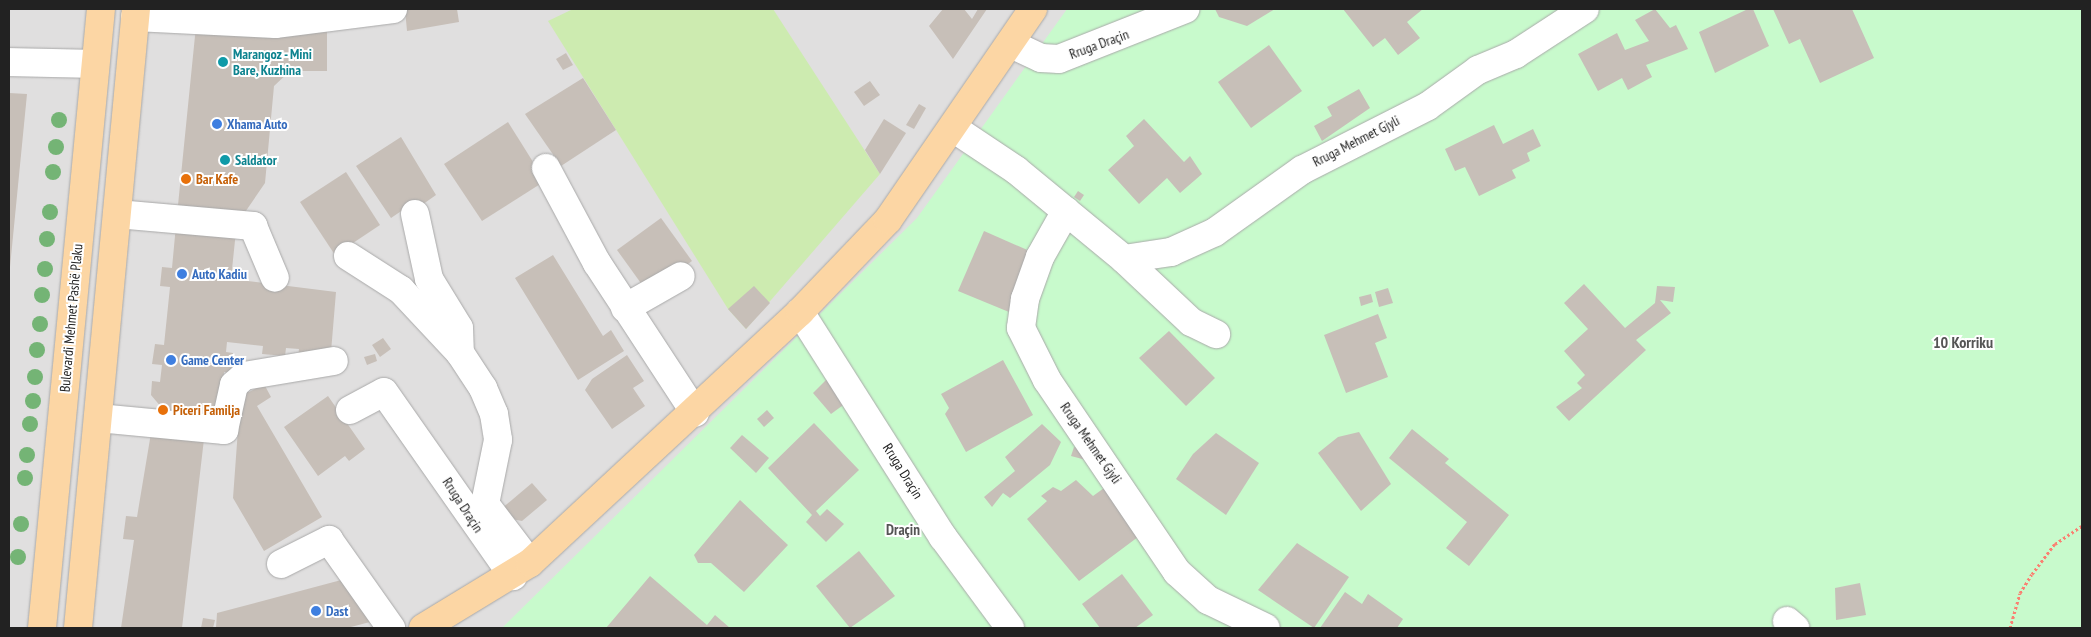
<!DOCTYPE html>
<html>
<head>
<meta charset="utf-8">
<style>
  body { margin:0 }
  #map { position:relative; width:2091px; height:637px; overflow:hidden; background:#f2efe9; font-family:"PT Sans Narrow",sans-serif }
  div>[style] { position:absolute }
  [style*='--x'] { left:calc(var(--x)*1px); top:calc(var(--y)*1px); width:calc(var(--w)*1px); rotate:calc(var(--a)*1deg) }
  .residential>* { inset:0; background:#e0dfdf }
  .grass>* { inset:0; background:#cdebb0 }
  .park>* { inset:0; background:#c8facc }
  .building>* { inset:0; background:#c7bfb8 }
  .path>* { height:3px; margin-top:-1.5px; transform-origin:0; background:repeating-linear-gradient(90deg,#fa8072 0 2.5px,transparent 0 5px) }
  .roads { filter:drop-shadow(0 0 1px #a9a9a9) drop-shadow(0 0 1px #a9a9a9) }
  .minor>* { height:28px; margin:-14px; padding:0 14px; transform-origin:14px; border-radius:14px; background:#fff }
  .major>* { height:28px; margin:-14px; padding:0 14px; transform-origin:14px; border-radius:14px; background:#fcd6a4 }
  .trees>* { width:16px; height:16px; margin:-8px; border-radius:50%; background:#74b475 }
  .dots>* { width:14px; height:14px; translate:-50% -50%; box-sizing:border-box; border:2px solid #fff; border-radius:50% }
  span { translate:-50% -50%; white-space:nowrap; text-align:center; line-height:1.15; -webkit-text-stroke:4px #fff; paint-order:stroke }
  .street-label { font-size:14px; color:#222 }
  .culture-label { font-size:14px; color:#0d838f; font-weight:700 }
  .left { translate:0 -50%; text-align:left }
  .shop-label { font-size:14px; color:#366cbe; font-weight:700 }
  .food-label { font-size:14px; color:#c56008; font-weight:700 }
  .neighbourhood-label { font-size:15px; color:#555; font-weight:700 }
  .quarter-label { font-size:16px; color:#555; font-weight:700 }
  .frame { position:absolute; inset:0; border:10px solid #222; pointer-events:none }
</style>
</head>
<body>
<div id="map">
  <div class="residential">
    <div style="clip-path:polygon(9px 9px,2082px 9px,2082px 62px,1524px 628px,9px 628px)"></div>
  </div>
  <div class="grass">
    <div style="clip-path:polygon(573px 9px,773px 9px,880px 174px,746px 329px,728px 309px,548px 21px)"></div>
  </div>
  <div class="park">
    <div style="clip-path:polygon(1067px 9px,2082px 9px,2082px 628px,502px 628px,917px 218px)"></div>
  </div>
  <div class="building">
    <div style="clip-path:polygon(405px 9px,457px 9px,459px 22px,407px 31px)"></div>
    <div style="clip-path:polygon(943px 9px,964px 9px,972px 19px,978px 9px,987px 9px,953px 59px,929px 26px)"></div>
    <div style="clip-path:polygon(1215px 9px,1275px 9px,1247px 26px,1219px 17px)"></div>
    <div style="clip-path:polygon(1343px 9px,1423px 9px,1407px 22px,1420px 38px,1398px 55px,1385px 38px,1373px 47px)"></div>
    <div style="clip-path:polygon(1655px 9px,1670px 28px,1676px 25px,1688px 49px,1646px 65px,1652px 77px,1628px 90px,1622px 78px,1598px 91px,1578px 54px,1617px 33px,1625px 50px,1649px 41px,1635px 20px)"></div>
    <div style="clip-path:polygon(1748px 9px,1753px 9px,1769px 46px,1715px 73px,1699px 32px)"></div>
    <div style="clip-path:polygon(1773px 9px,1852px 9px,1874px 58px,1820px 83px,1800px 39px,1789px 44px)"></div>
    <div style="clip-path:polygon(196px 26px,327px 32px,327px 71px,290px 71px,274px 86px,265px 183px,239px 221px,177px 215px)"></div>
    <div style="clip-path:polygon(1269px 45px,1302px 91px,1251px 128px,1218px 82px)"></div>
    <div style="clip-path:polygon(566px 53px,573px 65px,563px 70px,556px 59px)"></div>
    <div style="clip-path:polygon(583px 78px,616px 130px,561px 166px,525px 114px)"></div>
    <div style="clip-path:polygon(870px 81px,880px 95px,864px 106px,854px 92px)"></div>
    <div style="clip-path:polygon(1359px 89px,1370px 108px,1322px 141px,1314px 126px,1332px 116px,1327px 107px)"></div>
    <div style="clip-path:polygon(9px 93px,27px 94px,10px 267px,9px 267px)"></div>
    <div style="clip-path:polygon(919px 104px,926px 108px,914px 129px,906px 125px)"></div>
    <div style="clip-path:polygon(884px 119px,906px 133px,880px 174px,865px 150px)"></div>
    <div style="clip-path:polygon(1144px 119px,1184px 162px,1190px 156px,1202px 174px,1180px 193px,1167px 178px,1139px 204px,1108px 170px,1134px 146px,1126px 136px)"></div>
    <div style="clip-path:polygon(508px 122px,545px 181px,482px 221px,444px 164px)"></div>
    <div style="clip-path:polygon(1494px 125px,1503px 144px,1533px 129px,1541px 146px,1527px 153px,1530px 161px,1512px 170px,1516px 178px,1479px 196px,1465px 167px,1455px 171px,1445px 149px)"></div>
    <div style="clip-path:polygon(401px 137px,436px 195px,419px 207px,416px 201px,391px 218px,356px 166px)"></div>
    <div style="clip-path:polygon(346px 172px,380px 225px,335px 255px,300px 202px)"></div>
    <div style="clip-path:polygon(1078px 191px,1084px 195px,1080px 201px,1074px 197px)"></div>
    <div style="clip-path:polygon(661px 218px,692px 261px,648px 293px,617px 250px)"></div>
    <div style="clip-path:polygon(176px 225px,236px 231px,231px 279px,336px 292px,331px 352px,298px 357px,299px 349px,286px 348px,285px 356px,262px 354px,263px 346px,227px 342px,226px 352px,233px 353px,231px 373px,224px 372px,220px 410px,214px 410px,213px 419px,191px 417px,193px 407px,180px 406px,179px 415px,167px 414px,151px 395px,152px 381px,160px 382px,162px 365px,152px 364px,155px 344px,164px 345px,170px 287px,160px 286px,162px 267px,172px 268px)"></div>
    <div style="clip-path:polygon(984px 231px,1032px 252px,1009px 312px,958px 291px)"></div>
    <div style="clip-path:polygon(553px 255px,603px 336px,611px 330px,624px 351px,578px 380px,515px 278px)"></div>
    <div style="clip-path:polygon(1584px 284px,1625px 328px,1655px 303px,1657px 286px,1675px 287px,1673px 302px,1660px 300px,1671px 313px,1636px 340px,1646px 350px,1569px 421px,1556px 407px,1582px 388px,1577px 383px,1585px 375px,1564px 351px,1588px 329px,1564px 303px)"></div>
    <div style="clip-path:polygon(754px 286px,770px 303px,746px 329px,728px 309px)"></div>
    <div style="clip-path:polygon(1388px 288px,1393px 303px,1379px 307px,1375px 292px)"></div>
    <div style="clip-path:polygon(1371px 294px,1373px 302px,1361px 306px,1359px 297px)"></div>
    <div style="clip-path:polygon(1378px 314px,1387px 338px,1375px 343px,1388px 377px,1346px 393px,1324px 335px)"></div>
    <div style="clip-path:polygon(1169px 331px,1215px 378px,1186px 406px,1139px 358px)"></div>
    <div style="clip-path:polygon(383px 338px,391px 349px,380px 357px,372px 345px)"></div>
    <div style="clip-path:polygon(375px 354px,377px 361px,367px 365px,364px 357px)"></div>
    <div style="clip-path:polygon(627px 355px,644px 381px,633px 388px,645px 406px,612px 429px,585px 390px,592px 379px)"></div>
    <div style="clip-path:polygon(1003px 360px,1033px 415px,966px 452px,945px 414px,949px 408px,941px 394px)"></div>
    <div style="clip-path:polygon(828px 378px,846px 403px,831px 414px,813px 393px)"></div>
    <div style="clip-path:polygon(264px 384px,271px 397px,257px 406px,322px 517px,264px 551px,233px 498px,241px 388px,249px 392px)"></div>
    <div style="clip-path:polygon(328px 396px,365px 449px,349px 461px,345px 456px,318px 476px,284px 427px)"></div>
    <div style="clip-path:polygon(767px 410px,774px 418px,764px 427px,757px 419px)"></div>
    <div style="clip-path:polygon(814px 423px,859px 470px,816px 511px,820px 516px,827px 509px,844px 524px,826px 542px,806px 522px,812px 515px,768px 468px)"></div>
    <div style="clip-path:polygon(1042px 424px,1061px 442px,1050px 465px,1010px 498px,1003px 493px,992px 507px,984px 497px,1015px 471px,1005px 457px)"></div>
    <div style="clip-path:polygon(1412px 429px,1449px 459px,1445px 463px,1509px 515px,1469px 566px,1446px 548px,1467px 522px,1389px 458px)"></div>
    <div style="clip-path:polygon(1359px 432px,1391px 484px,1361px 511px,1318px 453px,1338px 437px)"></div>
    <div style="clip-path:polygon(151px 433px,204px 439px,182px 628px,121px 628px,134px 540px,123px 539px,126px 516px,137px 517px)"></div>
    <div style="clip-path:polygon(1216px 433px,1259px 463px,1226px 515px,1176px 479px,1193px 454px)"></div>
    <div style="clip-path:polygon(742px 435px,769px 458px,756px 473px,730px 448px)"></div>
    <div style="clip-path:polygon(1074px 447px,1088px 451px,1086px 460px,1071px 456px)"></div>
    <div style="clip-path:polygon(1076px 480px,1093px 496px,1111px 483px,1138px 537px,1079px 581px,1027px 519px,1047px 501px,1041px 496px,1053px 487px,1061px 491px)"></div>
    <div style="clip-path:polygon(532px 483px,547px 500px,522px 521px,507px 518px,501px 509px)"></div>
    <div style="clip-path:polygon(740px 500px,788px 545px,744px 592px,711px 563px,698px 563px,694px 555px)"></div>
    <div style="clip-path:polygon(1297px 543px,1349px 577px,1314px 628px,1258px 590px)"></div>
    <div style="clip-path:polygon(859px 551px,895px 596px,850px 628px,816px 586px)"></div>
    <div style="clip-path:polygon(1122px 574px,1153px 615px,1135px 628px,1100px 628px,1082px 604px)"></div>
    <div style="clip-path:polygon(650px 576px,707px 625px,715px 615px,730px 628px,606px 628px)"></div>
    <div style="clip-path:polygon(345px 579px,370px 622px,347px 628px,216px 628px,217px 613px)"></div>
    <div style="clip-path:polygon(1860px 583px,1866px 615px,1836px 620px,1835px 588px)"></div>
    <div style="clip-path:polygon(1345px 592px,1362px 604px,1368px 594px,1403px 619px,1397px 628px,1320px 628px)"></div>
    <div style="clip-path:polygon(203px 618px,215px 620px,213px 628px,201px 628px)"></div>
  </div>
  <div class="path">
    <div style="--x:2010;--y:628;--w:36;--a:-74"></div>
    <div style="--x:2020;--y:593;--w:22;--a:-58"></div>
    <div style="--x:2032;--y:574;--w:38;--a:-53"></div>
    <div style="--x:2055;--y:544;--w:32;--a:-34"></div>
  </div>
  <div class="roads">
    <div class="minor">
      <div style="--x:135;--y:17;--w:140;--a:2.9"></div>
      <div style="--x:275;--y:24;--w:119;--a:-7.2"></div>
      <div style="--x:1011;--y:44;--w:33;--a:25"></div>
      <div style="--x:1041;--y:58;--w:18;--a:3"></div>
      <div style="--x:1059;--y:59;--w:136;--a:-21.6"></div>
      <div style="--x:9;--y:62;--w:86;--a:1.3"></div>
      <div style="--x:953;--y:128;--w:76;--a:33.7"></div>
      <div style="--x:1016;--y:170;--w:140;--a:39.5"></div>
      <div style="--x:1124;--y:259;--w:92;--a:43.2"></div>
      <div style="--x:1191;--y:322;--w:28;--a:26"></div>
      <div style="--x:546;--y:168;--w:108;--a:61.8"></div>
      <div style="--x:597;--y:263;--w:179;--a:56.8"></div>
      <div style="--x:1066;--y:211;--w:53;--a:119.5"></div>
      <div style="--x:1040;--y:257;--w:45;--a:109.7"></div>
      <div style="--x:1025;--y:299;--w:29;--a:98"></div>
      <div style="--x:1021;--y:328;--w:58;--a:63.4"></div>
      <div style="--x:1047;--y:380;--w:232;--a:55.9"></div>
      <div style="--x:1177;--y:572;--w:42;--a:42.1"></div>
      <div style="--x:1208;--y:600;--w:64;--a:25.8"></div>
      <div style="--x:117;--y:214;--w:137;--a:5"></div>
      <div style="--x:253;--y:226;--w:56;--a:67.1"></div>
      <div style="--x:415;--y:214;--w:66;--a:77.8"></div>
      <div style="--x:429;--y:279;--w:57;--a:58.5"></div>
      <div style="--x:459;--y:328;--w:25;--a:88"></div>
      <div style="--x:348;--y:256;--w:63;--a:32.7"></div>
      <div style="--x:401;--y:290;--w:86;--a:46.9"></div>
      <div style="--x:460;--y:353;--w:42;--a:56.7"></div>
      <div style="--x:483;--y:388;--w:28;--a:67"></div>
      <div style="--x:494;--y:414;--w:26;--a:81"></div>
      <div style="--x:498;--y:440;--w:65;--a:101.5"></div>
      <div style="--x:485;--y:504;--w:74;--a:52.7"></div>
      <div style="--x:1124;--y:259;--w:48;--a:-8.5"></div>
      <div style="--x:1171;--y:252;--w:48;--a:-24.4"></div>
      <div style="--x:1215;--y:232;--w:107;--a:-35.5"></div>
      <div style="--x:1302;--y:170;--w:141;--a:-26.9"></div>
      <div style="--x:1428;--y:106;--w:62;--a:-35.8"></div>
      <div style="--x:1478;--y:70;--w:41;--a:-22.8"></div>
      <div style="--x:1516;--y:54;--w:82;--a:-33.1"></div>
      <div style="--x:625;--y:308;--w:64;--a:-29.7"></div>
      <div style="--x:800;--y:312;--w:267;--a:57.6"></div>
      <div style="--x:943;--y:537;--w:113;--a:53.6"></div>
      <div style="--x:350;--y:410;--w:38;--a:-28"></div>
      <div style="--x:384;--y:392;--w:225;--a:55"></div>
      <div style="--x:98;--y:418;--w:127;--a:5.4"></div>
      <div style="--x:224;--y:430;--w:46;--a:-77.5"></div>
      <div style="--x:234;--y:385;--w:13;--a:-42"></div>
      <div style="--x:244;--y:376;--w:91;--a:-9.5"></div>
      <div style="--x:281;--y:564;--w:54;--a:-26.6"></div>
      <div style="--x:329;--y:540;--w:108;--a:54.8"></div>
      <div style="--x:1787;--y:621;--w:11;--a:41"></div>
    </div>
    <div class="major">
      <div style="--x:42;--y:628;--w:622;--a:-84.56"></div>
      <div style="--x:78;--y:628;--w:622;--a:-84.65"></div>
      <div style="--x:423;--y:628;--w:125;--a:-31.3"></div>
      <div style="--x:530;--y:563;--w:369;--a:-42.9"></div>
      <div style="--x:800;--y:312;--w:127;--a:-46.3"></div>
      <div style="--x:888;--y:220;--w:256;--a:-55.5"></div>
    </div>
  </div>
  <div class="trees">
    <div style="left:59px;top:120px"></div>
    <div style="left:56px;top:147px"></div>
    <div style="left:53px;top:172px"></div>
    <div style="left:50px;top:212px"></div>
    <div style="left:47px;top:239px"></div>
    <div style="left:45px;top:269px"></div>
    <div style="left:42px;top:295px"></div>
    <div style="left:40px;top:324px"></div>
    <div style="left:37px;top:350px"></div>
    <div style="left:35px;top:377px"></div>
    <div style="left:33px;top:401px"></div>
    <div style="left:30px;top:424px"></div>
    <div style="left:27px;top:455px"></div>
    <div style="left:25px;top:478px"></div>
    <div style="left:21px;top:524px"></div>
    <div style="left:18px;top:557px"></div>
  </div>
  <div class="dots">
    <div style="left:223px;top:62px;background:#0f9aa8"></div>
    <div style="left:217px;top:124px;background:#3f7fe0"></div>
    <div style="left:225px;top:160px;background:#0f9aa8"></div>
    <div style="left:186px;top:179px;background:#e8710a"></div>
    <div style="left:182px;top:274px;background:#3f7fe0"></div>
    <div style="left:171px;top:360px;background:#3f7fe0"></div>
    <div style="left:163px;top:410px;background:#e8710a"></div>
    <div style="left:316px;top:611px;background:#3f7fe0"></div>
  </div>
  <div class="street-label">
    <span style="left:1099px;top:44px;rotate:-20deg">Rruga Draçin</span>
    <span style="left:1356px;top:141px;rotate:-27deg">Rruga Mehmet Gjyli</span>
    <span style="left:71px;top:318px;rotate:-85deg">Bulevardi Mehmet Pashë Plaku</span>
    <span style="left:1091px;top:443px;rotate:55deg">Rruga Mehmet Gjyli</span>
    <span style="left:903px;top:471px;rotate:58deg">Rruga Draçin</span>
    <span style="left:463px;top:505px;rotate:57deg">Rruga Draçin</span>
  </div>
  <div class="culture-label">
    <span class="left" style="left:233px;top:62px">Marangoz - Mini<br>Bare, Kuzhina</span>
    <span class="left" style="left:235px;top:160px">Saldator</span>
  </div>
  <div class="shop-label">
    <span class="left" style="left:227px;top:124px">Xhama Auto</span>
    <span class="left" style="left:192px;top:274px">Auto Kadiu</span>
    <span class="left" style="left:181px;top:360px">Game Center</span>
    <span class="left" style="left:326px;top:611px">Dast</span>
  </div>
  <div class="food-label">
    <span class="left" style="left:196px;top:179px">Bar Kafe</span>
    <span class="left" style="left:173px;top:410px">Piceri Familja</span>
  </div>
  <div class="neighbourhood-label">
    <span style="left:903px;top:530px">Draçin</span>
  </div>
  <div class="quarter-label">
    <span style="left:1963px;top:342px">10 Korriku</span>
  </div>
  <div class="frame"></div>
</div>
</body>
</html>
